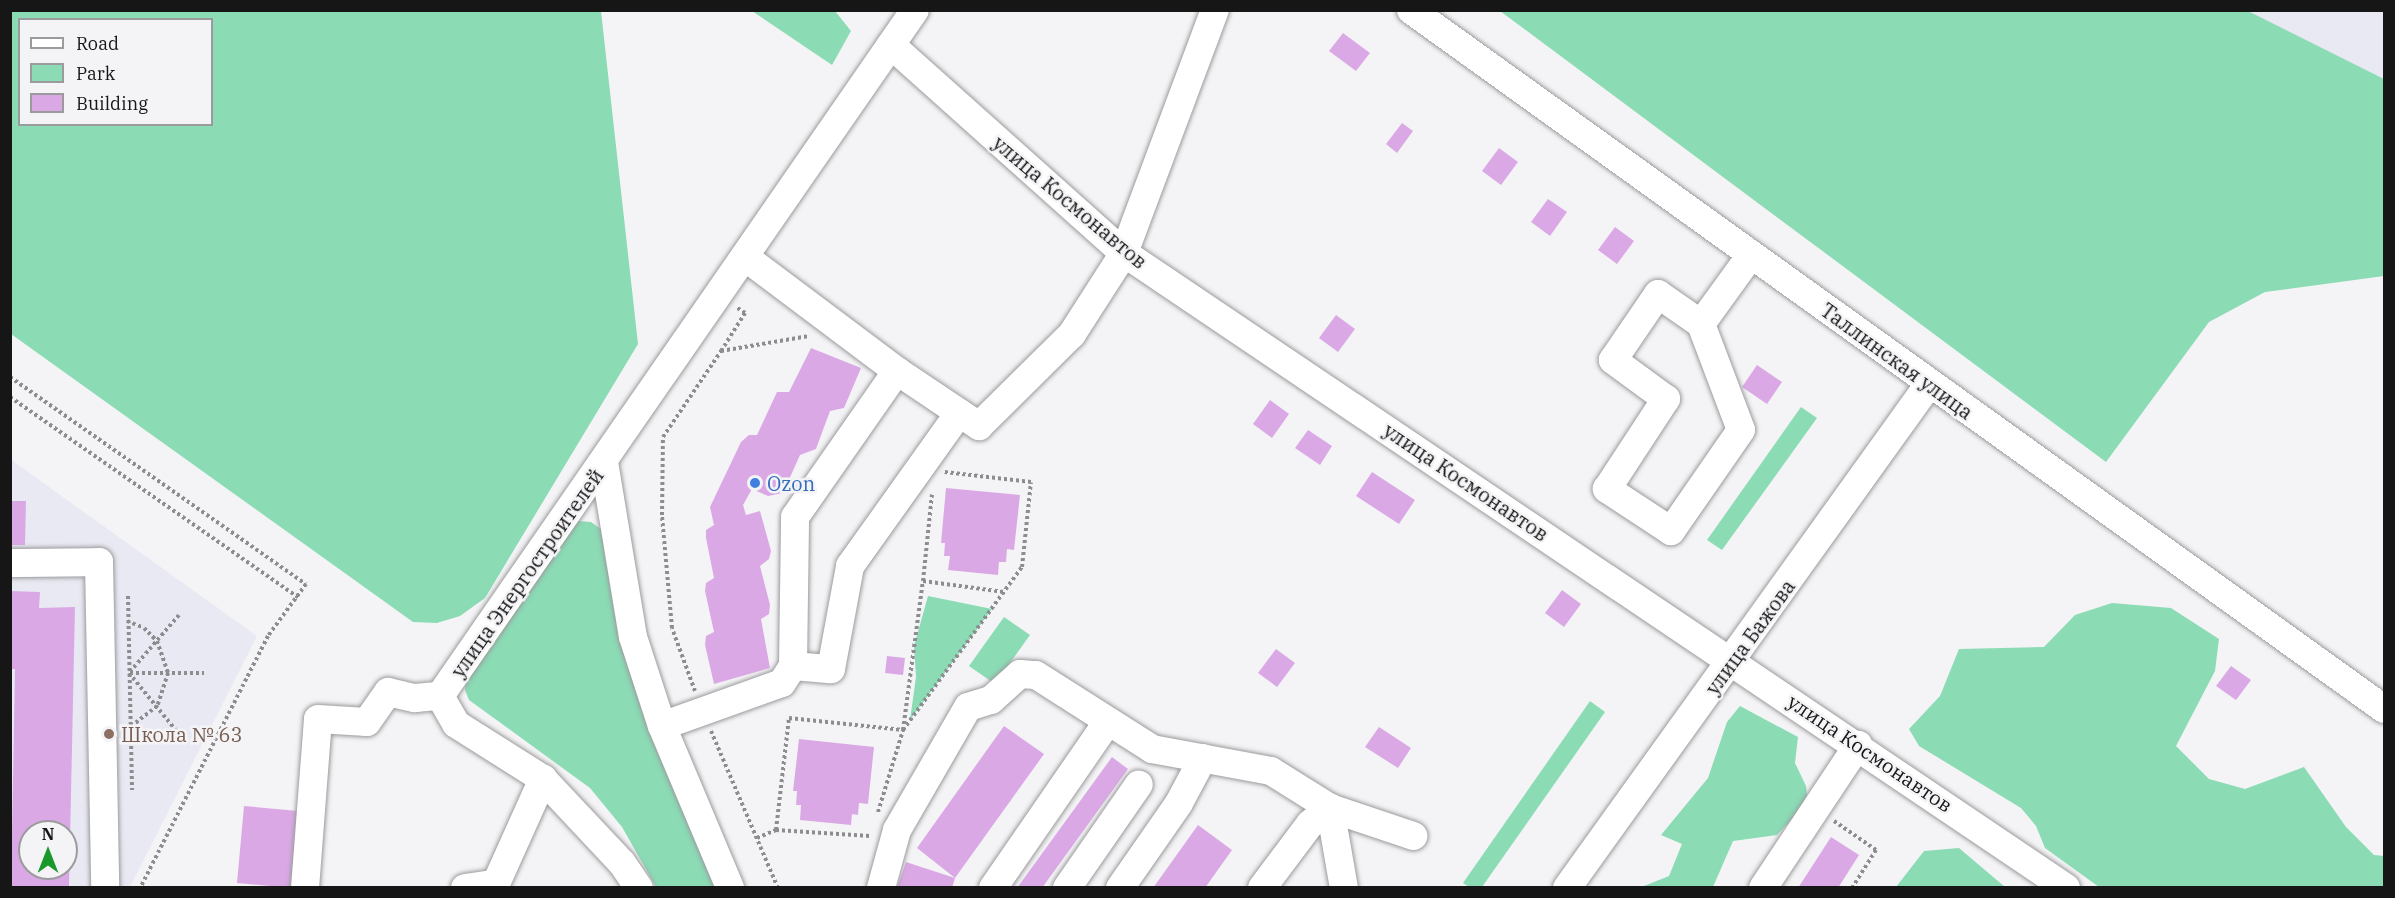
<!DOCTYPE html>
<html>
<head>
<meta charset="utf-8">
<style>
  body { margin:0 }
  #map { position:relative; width:2395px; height:898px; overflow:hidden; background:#f4f4f6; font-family:"IBM Plex Serif",serif }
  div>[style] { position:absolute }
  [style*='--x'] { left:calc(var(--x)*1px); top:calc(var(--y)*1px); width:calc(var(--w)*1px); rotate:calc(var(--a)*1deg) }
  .built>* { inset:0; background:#e9e9f3 }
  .green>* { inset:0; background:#8bdbb5 }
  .building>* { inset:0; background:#daa9e5 }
  .path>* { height:4px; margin-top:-2px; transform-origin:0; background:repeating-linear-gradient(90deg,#8d8d8f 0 3px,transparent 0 6px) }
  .roads { filter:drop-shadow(0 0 2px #9b9b9e) drop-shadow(0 0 2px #9b9b9e) }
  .minor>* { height:28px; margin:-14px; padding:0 14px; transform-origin:14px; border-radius:14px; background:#fff }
  .dots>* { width:16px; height:16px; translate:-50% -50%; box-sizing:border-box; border:3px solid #f4f4f6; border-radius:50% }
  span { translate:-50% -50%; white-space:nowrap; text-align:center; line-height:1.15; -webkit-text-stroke:5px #f4f4f6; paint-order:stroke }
  .street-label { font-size:20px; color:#161617 }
  .shop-label { font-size:20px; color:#366cbe }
  .left { translate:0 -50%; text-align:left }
  .education-label { font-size:20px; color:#785e54 }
  .frame { position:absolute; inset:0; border:12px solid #161617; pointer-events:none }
  .legend { position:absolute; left:18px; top:18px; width:195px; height:108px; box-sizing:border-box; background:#f4f4f6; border:2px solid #9b9b9d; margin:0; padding:8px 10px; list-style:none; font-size:18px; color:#161617 }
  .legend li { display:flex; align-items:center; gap:12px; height:30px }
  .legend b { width:30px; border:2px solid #9b9b9d }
  .north { position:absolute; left:18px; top:820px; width:60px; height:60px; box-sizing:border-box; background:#f4f4f6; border:2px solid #9b9b9d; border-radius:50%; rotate:0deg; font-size:16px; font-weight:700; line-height:24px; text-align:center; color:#161617 }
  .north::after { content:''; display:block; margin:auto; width:21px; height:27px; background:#1a982b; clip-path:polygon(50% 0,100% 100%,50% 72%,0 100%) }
</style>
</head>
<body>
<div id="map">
  <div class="built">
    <div style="clip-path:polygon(2248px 11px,2384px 11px,2384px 79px)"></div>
    <div style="clip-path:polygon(evenodd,10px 459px,257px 636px,130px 887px,11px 887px,10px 459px,30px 832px,66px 832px,66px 868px,30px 868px,30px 832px)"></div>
  </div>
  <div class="green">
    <div style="clip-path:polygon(evenodd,11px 10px,601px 11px,638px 344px,485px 598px,460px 616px,437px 623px,413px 622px,11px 334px,11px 10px,20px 20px,212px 20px,212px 124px,20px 124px,20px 20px)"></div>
    <div style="clip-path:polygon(752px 11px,835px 11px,851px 31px,832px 65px)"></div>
    <div style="clip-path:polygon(1500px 11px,2248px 11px,2384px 79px,2384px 276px,2265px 292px,2209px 322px,2106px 462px)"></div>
    <div style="clip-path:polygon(1801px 407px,1817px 418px,1722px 550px,1707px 540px)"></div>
    <div style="clip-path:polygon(578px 521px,591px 522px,601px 529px,607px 543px,619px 638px,718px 887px,656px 887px,622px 827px,590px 788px,469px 700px,465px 690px,466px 677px)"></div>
    <div style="clip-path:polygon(928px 596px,992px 609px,910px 720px,916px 677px,914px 646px)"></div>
    <div style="clip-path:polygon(2112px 603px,2171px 608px,2219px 639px,2215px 671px,2176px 746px,2209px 779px,2245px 789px,2304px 767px,2346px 827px,2374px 855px,2384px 856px,2384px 887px,2099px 887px,2045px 848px,2036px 826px,2021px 808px,1919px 746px,1909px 729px,1940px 696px,1959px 649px,2044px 647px,2075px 615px)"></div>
    <div style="clip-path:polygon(1004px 617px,1030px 635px,995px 684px,969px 666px)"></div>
    <div style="clip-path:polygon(1590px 701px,1605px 712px,1482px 887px,1469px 887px,1463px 883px)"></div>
    <div style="clip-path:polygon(1740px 706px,1798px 737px,1795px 763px,1806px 786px,1808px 802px,1777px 835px,1733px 841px,1713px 887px,1639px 888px,1669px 876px,1682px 844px,1661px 835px,1708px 778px,1727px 722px)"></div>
    <div style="clip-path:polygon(1959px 848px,2005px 887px,1896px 887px,1924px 851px)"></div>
  </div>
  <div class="building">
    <div style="clip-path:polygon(1343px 33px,1370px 53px,1356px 71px,1329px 51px)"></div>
    <div style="clip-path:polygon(1402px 123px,1413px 131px,1397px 153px,1386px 144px)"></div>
    <div style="clip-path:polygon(1499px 148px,1518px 162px,1501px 185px,1482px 171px)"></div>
    <div style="clip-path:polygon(1548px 199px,1567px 212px,1550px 236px,1531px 222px)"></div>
    <div style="clip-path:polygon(1615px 227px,1634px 241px,1617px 264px,1598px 250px)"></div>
    <div style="clip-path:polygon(1336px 315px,1355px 329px,1338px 352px,1319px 338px)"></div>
    <div style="clip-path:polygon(811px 348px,861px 368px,844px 408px,830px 411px,816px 449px,800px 455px,783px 493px,768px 496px,752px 489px,743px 505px,746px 515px,760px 511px,771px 551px,769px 559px,760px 566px,770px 605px,769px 614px,761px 619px,770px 668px,714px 684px,705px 645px,706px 636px,714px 632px,705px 591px,706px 583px,714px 578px,706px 538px,706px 530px,714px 525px,710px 507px,741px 442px,749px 435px,757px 435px,777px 392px,789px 392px)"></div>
    <div style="clip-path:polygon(1757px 365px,1782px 382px,1767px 404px,1742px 387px)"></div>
    <div style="clip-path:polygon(1270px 400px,1289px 414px,1272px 438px,1253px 424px)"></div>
    <div style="clip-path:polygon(1308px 430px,1332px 446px,1320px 465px,1295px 448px)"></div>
    <div style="clip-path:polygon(1372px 472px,1415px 500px,1399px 524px,1356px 496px)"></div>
    <div style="clip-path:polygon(946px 488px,1020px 495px,1014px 550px,1007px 549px,1006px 562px,999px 562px,998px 575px,948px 570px,950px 556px,944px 556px,945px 543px,941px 543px)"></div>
    <div style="clip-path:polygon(10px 501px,26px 501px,25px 545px,10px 545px)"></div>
    <div style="clip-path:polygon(1562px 590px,1581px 604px,1564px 627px,1545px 613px)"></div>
    <div style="clip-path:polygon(evenodd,10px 591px,40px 592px,39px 608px,75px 607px,69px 888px,11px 888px,15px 669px,10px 669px,10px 591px,30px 832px,66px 832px,66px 868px,30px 868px,30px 832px)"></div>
    <div style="clip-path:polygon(1276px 649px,1295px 663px,1277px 687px,1258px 673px)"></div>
    <div style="clip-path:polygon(887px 656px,905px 658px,903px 675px,885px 673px)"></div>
    <div style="clip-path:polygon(2231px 666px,2251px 680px,2236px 700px,2216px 686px)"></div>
    <div style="clip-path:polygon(1004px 726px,1044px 754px,955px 878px,917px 848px)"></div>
    <div style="clip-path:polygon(1379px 727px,1411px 748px,1398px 768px,1365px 747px)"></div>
    <div style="clip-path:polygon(799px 739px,874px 747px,868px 804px,859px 803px,858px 815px,852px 814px,851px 825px,800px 820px,801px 805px,796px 805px,797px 791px,793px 791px)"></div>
    <div style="clip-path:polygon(1112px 757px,1128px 769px,1042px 888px,1017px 888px)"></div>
    <div style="clip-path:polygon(244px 806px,298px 811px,291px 888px,237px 883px)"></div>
    <div style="clip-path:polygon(1198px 825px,1232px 850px,1205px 888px,1153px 888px)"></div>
    <div style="clip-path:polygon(1831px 837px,1859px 855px,1838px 888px,1798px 888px)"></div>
    <div style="clip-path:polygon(906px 862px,955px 878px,952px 888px,897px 888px)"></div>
  </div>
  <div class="path">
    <div style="--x:721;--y:351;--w:45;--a:-57.7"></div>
    <div style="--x:745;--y:313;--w:11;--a:-146"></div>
    <div style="--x:10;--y:377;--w:361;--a:35"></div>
    <div style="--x:306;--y:584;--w:64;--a:126.2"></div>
    <div style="--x:268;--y:636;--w:283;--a:116.9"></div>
    <div style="--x:10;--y:397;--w:351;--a:34.8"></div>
    <div style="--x:923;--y:581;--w:87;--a:-84.1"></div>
    <div style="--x:128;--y:596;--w:194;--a:88.8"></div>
    <div style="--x:179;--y:615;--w:77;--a:130.8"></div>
    <div style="--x:129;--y:673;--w:85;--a:50.7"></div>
    <div style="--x:127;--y:621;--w:18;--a:22"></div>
    <div style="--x:144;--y:628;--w:18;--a:45"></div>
    <div style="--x:157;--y:641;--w:34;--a:71"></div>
    <div style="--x:168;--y:673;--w:35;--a:108"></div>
    <div style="--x:157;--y:706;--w:33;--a:142"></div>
    <div style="--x:130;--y:673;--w:74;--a:0"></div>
    <div style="--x:695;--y:691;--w:67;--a:-110.1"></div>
    <div style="--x:672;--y:628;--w:113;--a:-95.1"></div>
    <div style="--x:662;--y:515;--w:78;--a:-89.3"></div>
    <div style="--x:663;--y:437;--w:104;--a:-56"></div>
    <div style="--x:721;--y:351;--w:89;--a:-9.7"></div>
    <div style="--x:903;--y:730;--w:202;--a:-53.9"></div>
    <div style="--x:1022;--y:567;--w:85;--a:-84"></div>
    <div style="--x:1031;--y:482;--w:87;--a:-173.4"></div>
    <div style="--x:711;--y:731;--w:171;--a:66.9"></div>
    <div style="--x:878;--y:812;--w:86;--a:-73"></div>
    <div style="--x:903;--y:730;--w:150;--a:-82.4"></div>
    <div style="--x:923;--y:581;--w:82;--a:7.7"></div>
    <div style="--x:1834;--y:821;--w:51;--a:34.6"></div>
    <div style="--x:1876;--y:850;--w:45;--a:122.3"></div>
    <div style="--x:776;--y:830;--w:113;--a:-83.4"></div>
    <div style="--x:789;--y:718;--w:115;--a:6"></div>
    <div style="--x:757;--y:838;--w:21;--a:-23"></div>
    <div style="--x:776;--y:830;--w:94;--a:3.7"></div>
  </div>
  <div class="roads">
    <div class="minor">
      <div style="--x:1411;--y:10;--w:1198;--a:35.69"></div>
      <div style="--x:891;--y:45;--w:312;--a:41.8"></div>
      <div style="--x:1124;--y:253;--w:1136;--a:33.98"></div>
      <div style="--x:745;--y:257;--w:190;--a:36.9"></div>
      <div style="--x:897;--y:371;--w:99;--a:33.9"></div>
      <div style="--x:979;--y:426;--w:131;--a:-44.7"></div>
      <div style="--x:1072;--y:334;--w:96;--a:-57.3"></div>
      <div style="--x:1124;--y:253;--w:259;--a:-69.5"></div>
      <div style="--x:1658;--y:294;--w:52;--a:34.9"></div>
      <div style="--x:1701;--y:324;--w:113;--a:69.3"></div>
      <div style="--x:1741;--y:430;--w:123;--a:124.7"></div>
      <div style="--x:1671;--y:531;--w:77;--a:-146.7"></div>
      <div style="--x:1607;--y:489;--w:108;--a:-56.8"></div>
      <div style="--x:1666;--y:399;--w:66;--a:-143.7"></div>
      <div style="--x:1613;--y:360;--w:80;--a:-55.7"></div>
      <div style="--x:1701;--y:324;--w:85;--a:-54.1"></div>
      <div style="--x:604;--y:462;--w:177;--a:80.6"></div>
      <div style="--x:633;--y:637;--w:94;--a:72"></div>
      <div style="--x:662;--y:726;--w:176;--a:67.2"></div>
      <div style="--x:10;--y:563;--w:89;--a:-0.6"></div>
      <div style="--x:99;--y:562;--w:326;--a:88.9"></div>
      <div style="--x:793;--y:666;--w:38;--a:5"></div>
      <div style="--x:831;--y:669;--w:105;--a:-79.5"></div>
      <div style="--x:850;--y:566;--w:188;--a:-54.5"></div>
      <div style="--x:440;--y:696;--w:834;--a:-55.3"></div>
      <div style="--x:440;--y:696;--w:32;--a:60"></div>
      <div style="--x:456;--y:724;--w:103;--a:32.3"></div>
      <div style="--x:543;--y:779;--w:115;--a:46.8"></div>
      <div style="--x:622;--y:863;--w:30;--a:56"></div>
      <div style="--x:662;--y:726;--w:127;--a:-19.7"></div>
      <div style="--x:782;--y:683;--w:20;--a:-57"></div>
      <div style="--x:793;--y:666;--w:149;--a:-89.2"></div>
      <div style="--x:795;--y:517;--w:178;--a:-55.1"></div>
      <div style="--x:305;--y:888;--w:169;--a:-85.6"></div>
      <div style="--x:318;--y:719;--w:49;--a:3.5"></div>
      <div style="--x:367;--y:722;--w:37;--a:-55"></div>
      <div style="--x:388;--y:692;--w:28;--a:13"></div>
      <div style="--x:415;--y:698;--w:25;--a:-5"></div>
      <div style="--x:465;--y:888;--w:29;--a:-8"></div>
      <div style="--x:494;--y:888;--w:120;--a:-65.8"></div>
      <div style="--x:881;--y:888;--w:60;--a:-74.6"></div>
      <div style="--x:897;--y:830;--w:142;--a:-60"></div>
      <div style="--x:968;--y:707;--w:24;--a:-17"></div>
      <div style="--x:991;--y:700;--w:39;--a:-42"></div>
      <div style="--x:1020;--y:674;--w:16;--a:4"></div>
      <div style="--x:1036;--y:675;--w:138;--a:32.5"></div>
      <div style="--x:1152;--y:749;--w:121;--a:10.5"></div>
      <div style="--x:1271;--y:771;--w:70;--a:32.1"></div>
      <div style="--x:1330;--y:808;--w:81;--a:80.1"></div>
      <div style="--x:993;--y:888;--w:201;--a:-55.4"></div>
      <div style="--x:1067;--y:888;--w:126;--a:-55.3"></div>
      <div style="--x:1120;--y:888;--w:103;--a:-55.2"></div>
      <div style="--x:1179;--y:803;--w:51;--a:-61.9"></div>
      <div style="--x:1262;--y:888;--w:80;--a:-53.1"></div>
      <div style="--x:1310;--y:824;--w:26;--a:-39"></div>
      <div style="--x:1330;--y:808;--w:88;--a:18.6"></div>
      <div style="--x:1567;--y:888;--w:621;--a:-54.31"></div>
      <div style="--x:1763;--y:888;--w:172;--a:-56.4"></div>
    </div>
  </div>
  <div class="dots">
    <div style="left:755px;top:483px;background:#3f7fe0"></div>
    <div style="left:109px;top:734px;background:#8d6e63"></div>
  </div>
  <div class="street-label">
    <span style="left:1070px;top:202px;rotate:40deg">улица Космонавтов</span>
    <span style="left:1897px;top:361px;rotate:36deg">Таллинская улица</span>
    <span style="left:1466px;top:482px;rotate:34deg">улица Космонавтов</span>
    <span style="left:527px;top:573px;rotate:-55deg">улица Энергостроителей</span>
    <span style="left:1750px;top:637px;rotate:-54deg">улица Бажова</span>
    <span style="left:1870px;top:753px;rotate:34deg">улица Космонавтов</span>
  </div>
  <div class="shop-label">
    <span class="left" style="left:767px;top:483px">Ozon</span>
  </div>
  <div class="education-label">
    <span class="left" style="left:121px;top:734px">Школа № 63</span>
  </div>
  <div class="frame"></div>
  <ul class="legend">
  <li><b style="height:8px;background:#fff"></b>Road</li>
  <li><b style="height:16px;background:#8bdbb5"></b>Park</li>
  <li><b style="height:16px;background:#daa9e5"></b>Building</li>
  </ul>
  <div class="north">N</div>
</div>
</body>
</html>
